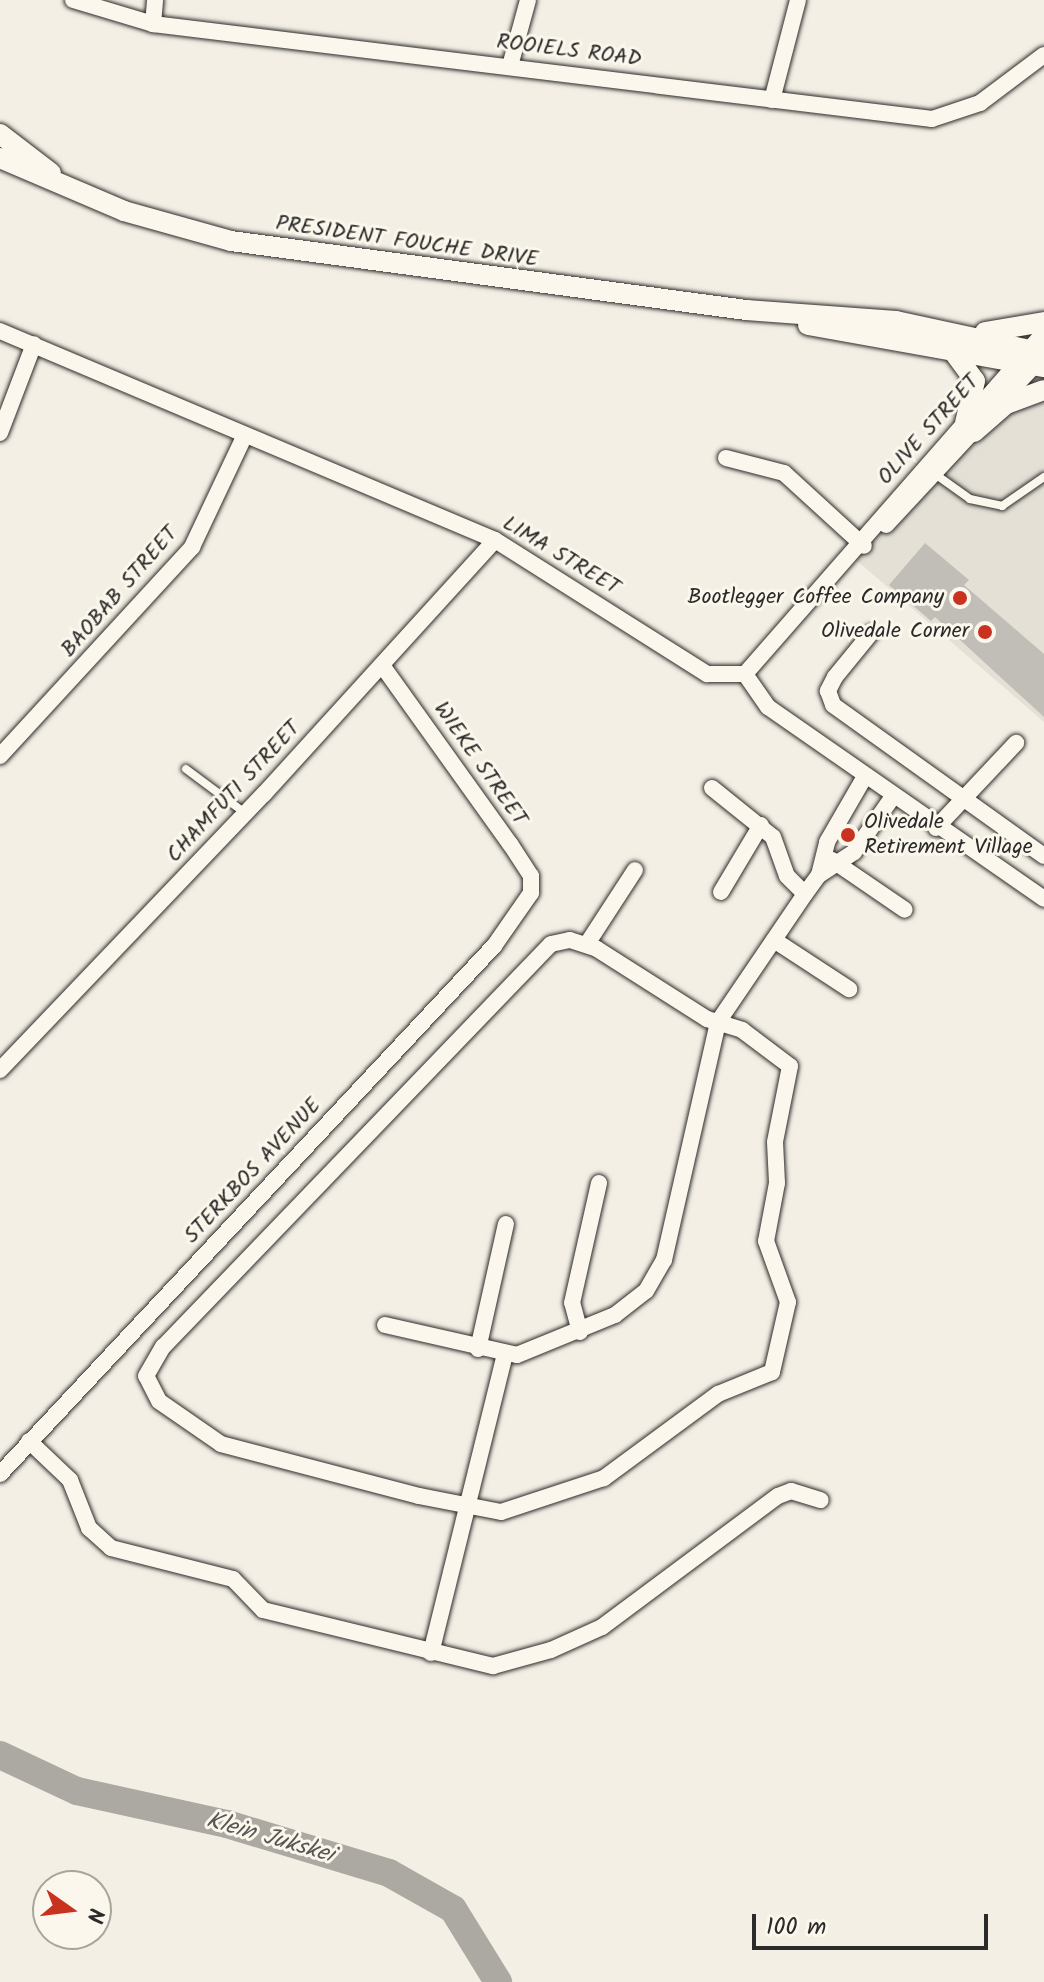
<!DOCTYPE html>
<html>
<head>
<meta charset="utf-8">
<style>
  body { margin:0 }
  #map { position:relative; width:1044px; height:1982px; overflow:hidden; background:#f3efe4; font-family:Kalam,sans-serif }
  div>[style] { position:absolute }
  [style*='--x'] { left:calc(var(--x)*1px); top:calc(var(--y)*1px); width:calc(var(--w)*1px); rotate:calc(var(--a)*1deg) }
  .built>* { inset:0; background:#e4e0d6 }
  .river>* { height:28px; margin:-14px; padding:0 14px; transform-origin:14px; border-radius:14px; background:#aca9a2 }
  .building>* { inset:0; background:#c0beb6 }
  .roads { filter:drop-shadow(0 0 2px #2b2b2b) drop-shadow(0 0 2px #2b2b2b) }
  .service>* { height:8px; margin:-4px; padding:0 4px; transform-origin:4px; border-radius:4px; background:#fbf7ec }
  .minor>* { height:16px; margin:-8px; padding:0 8px; transform-origin:8px; border-radius:8px; background:#fbf7ec }
  .tertiary>* { height:20px; margin:-10px; padding:0 10px; transform-origin:10px; border-radius:10px; background:#fbf7ec }
  .dots>* { width:22px; height:22px; translate:-50% -50%; box-sizing:border-box; border:4px solid #fbf7ec; border-radius:50% }
  span { translate:-50% -50%; white-space:nowrap; text-align:center; line-height:1.15; -webkit-text-stroke:6px #fbf7ec; paint-order:stroke }
  .street-label { font-size:22px; color:#2b2b2b }
  .poi-label { font-size:22px; color:#2b2b2b }
  .right { translate:-100% -50%; text-align:right }
  .left { translate:0 -50%; text-align:left }
  .water-label { font-size:24px; color:#585755; font-style:italic }
  .north { position:absolute; left:32px; top:1870px; width:80px; height:80px; box-sizing:border-box; background:#fbf7ec; border:2px solid #a8a59f; border-radius:50%; rotate:104deg; font-size:22px; font-weight:700; line-height:32px; text-align:center; color:#2b2b2b }
  .north::after { content:''; display:block; margin:auto; width:28px; height:36px; background:#c8321e; clip-path:polygon(50% 0,100% 100%,50% 72%,0 100%) }
  .scale { position:absolute; left:752px; top:1914px; width:236px; height:36px; box-sizing:border-box; border:4px solid #2b2b2b; border-top:0; padding-left:10px; font-size:24px; line-height:28px; white-space:nowrap; color:#2b2b2b; -webkit-text-stroke:6px #fbf7ec; paint-order:stroke }
</style>
</head>
<body>
<div id="map">
  <div class="built">
    <div style="clip-path:polygon(1033px 358px,1044px 363px,1044px 722px,855px 559px)"></div>
  </div>
  <div class="river">
    <div style="--x:0;--y:1755;--w:85;--a:25.1"></div>
    <div style="--x:77;--y:1791;--w:154;--a:12.4"></div>
    <div style="--x:227;--y:1824;--w:169;--a:16.8"></div>
    <div style="--x:389;--y:1873;--w:73;--a:29.4"></div>
    <div style="--x:453;--y:1909;--w:86;--a:58.3"></div>
  </div>
  <div class="building">
    <div style="clip-path:polygon(925px 543px,969px 580px,964px 585px,1044px 654px,1044px 717px,935px 617px,931px 621px,889px 585px)"></div>
  </div>
  <div class="roads">
    <div class="service">
      <div style="--x:935;--y:474;--w:43;--a:35.5"></div>
      <div style="--x:970;--y:499;--w:33;--a:12"></div>
      <div style="--x:1002;--y:506;--w:51;--a:-34.6"></div>
      <div style="--x:186;--y:769;--w:74;--a:36.7"></div>
    </div>
    <div class="minor">
      <div style="--x:73;--y:0;--w:84;--a:16.7"></div>
      <div style="--x:153;--y:24;--w:785;--a:6.95"></div>
      <div style="--x:932;--y:119;--w:51;--a:-18.4"></div>
      <div style="--x:980;--y:103;--w:80;--a:-36.9"></div>
      <div style="--x:153;--y:24;--w:24;--a:-85"></div>
      <div style="--x:510;--y:66;--w:68;--a:-74.7"></div>
      <div style="--x:772;--y:100;--w:103;--a:-75.4"></div>
      <div style="--x:0;--y:331;--w:537;--a:22.89"></div>
      <div style="--x:495;--y:540;--w:251;--a:32.3"></div>
      <div style="--x:707;--y:674;--w:38;--a:0"></div>
      <div style="--x:745;--y:674;--w:40;--a:55.1"></div>
      <div style="--x:768;--y:707;--w:336;--a:34.8"></div>
      <div style="--x:0;--y:433;--w:95;--a:-69.1"></div>
      <div style="--x:726;--y:458;--w:60;--a:14.5"></div>
      <div style="--x:784;--y:473;--w:108;--a:42.4"></div>
      <div style="--x:886;--y:525;--w:228;--a:-47.1"></div>
      <div style="--x:871;--y:633;--w:57;--a:129.3"></div>
      <div style="--x:835;--y:677;--w:16;--a:117"></div>
      <div style="--x:828;--y:691;--w:15;--a:70"></div>
      <div style="--x:833;--y:705;--w:259;--a:35.6"></div>
      <div style="--x:745;--y:674;--w:454;--a:-48.8"></div>
      <div style="--x:0;--y:756;--w:284;--a:-47.4"></div>
      <div style="--x:192;--y:547;--w:122;--a:-64.7"></div>
      <div style="--x:712;--y:788;--w:78;--a:38.8"></div>
      <div style="--x:773;--y:837;--w:41;--a:70.3"></div>
      <div style="--x:787;--y:876;--w:25;--a:45"></div>
      <div style="--x:936;--y:828;--w:117;--a:-46.7"></div>
      <div style="--x:832;--y:860;--w:88;--a:34.4"></div>
      <div style="--x:819;--y:875;--w:34;--a:-76"></div>
      <div style="--x:827;--y:842;--w:74;--a:-60"></div>
      <div style="--x:721;--y:892;--w:78;--a:-59.2"></div>
      <div style="--x:570;--y:940;--w:28;--a:18"></div>
      <div style="--x:597;--y:949;--w:130;--a:32.5"></div>
      <div style="--x:707;--y:1019;--w:37;--a:17"></div>
      <div style="--x:742;--y:1030;--w:60;--a:36.9"></div>
      <div style="--x:790;--y:1066;--w:77;--a:101.2"></div>
      <div style="--x:775;--y:1142;--w:41;--a:87.2"></div>
      <div style="--x:777;--y:1183;--w:59;--a:100.7"></div>
      <div style="--x:766;--y:1241;--w:65;--a:70.2"></div>
      <div style="--x:788;--y:1302;--w:72;--a:102.9"></div>
      <div style="--x:772;--y:1372;--w:58;--a:157.8"></div>
      <div style="--x:718;--y:1394;--w:142;--a:143.6"></div>
      <div style="--x:604;--y:1478;--w:108;--a:161.7"></div>
      <div style="--x:501;--y:1512;--w:84;--a:-169"></div>
      <div style="--x:419;--y:1496;--w:205;--a:-165.3"></div>
      <div style="--x:221;--y:1444;--w:75;--a:-145.3"></div>
      <div style="--x:159;--y:1401;--w:28;--a:-117"></div>
      <div style="--x:146;--y:1376;--w:34;--a:-60"></div>
      <div style="--x:163;--y:1347;--w:559;--a:-46.09"></div>
      <div style="--x:551;--y:944;--w:19;--a:-12"></div>
      <div style="--x:774;--y:940;--w:90;--a:33.2"></div>
      <div style="--x:587;--y:944;--w:88;--a:-57"></div>
      <div style="--x:0;--y:1070;--w:382;--a:-46.3"></div>
      <div style="--x:264;--y:794;--w:343;--a:-47.7"></div>
      <div style="--x:385;--y:1325;--w:135;--a:12.8"></div>
      <div style="--x:517;--y:1355;--w:106;--a:-22.2"></div>
      <div style="--x:615;--y:1315;--w:39;--a:-38"></div>
      <div style="--x:646;--y:1291;--w:36;--a:-60"></div>
      <div style="--x:664;--y:1260;--w:244;--a:-77.2"></div>
      <div style="--x:718;--y:1022;--w:155;--a:-55.8"></div>
      <div style="--x:805;--y:894;--w:24;--a:-54"></div>
      <div style="--x:819;--y:875;--w:42;--a:-33.3"></div>
      <div style="--x:854;--y:852;--w:66;--a:-54.9"></div>
      <div style="--x:580;--y:1332;--w:30;--a:-105"></div>
      <div style="--x:572;--y:1303;--w:123;--a:-77.3"></div>
      <div style="--x:478;--y:1349;--w:128;--a:-77.4"></div>
      <div style="--x:29;--y:1441;--w:57;--a:43.6"></div>
      <div style="--x:70;--y:1480;--w:52;--a:68.4"></div>
      <div style="--x:89;--y:1528;--w:30;--a:42"></div>
      <div style="--x:111;--y:1548;--w:126;--a:14.3"></div>
      <div style="--x:233;--y:1579;--w:43;--a:45.9"></div>
      <div style="--x:263;--y:1610;--w:237;--a:13.7"></div>
      <div style="--x:493;--y:1666;--w:60;--a:-15.4"></div>
      <div style="--x:551;--y:1650;--w:56;--a:-24.3"></div>
      <div style="--x:602;--y:1627;--w:219;--a:-36.7"></div>
      <div style="--x:778;--y:1496;--w:14;--a:-21"></div>
      <div style="--x:791;--y:1491;--w:31;--a:17"></div>
      <div style="--x:0;--y:1474;--w:723;--a:-46.91"></div>
      <div style="--x:494;--y:946;--w:65;--a:-55.1"></div>
      <div style="--x:531;--y:893;--w:17;--a:-90"></div>
      <div style="--x:531;--y:876;--w:38;--a:-123"></div>
      <div style="--x:510;--y:844;--w:220;--a:-125.6"></div>
      <div style="--x:431;--y:1653;--w:307;--a:-76.1"></div>
    </div>
    <div class="tertiary">
      <div style="--x:0;--y:134;--w:64;--a:37.4"></div>
      <div style="--x:0;--y:158;--w:135;--a:23.1"></div>
      <div style="--x:124;--y:211;--w:111;--a:15.7"></div>
      <div style="--x:231;--y:241;--w:520;--a:7.63"></div>
      <div style="--x:746;--y:310;--w:150;--a:4.2"></div>
      <div style="--x:896;--y:321;--w:151;--a:12.2"></div>
      <div style="--x:808;--y:325;--w:240;--a:10.1"></div>
      <div style="--x:985;--y:332;--w:60;--a:-9.6"></div>
      <div style="--x:950;--y:347;--w:42;--a:53.7"></div>
      <div style="--x:975;--y:381;--w:43;--a:103.4"></div>
      <div style="--x:974;--y:432;--w:43;--a:-41.2"></div>
      <div style="--x:1006;--y:404;--w:40;--a:-20.2"></div>
    </div>
  </div>
  <div class="dots">
    <div style="left:960px;top:598px;background:#c8321e"></div>
    <div style="left:985px;top:632px;background:#c8321e"></div>
    <div style="left:848px;top:835px;background:#c8321e"></div>
  </div>
  <div class="street-label">
    <span style="left:569px;top:51px;rotate:7deg">ROOIELS ROAD</span>
    <span style="left:407px;top:242px;rotate:8deg">PRESIDENT FOUCHE DRIVE</span>
    <span style="left:929px;top:430px;rotate:-48deg">OLIVE STREET</span>
    <span style="left:561px;top:556px;rotate:31deg">LIMA STREET</span>
    <span style="left:120px;top:592px;rotate:-49deg">BAOBAB STREET</span>
    <span style="left:480px;top:764px;rotate:55deg">WIEKE STREET</span>
    <span style="left:234px;top:792px;rotate:-47deg">CHAMFUTI STREET</span>
    <span style="left:253px;top:1171px;rotate:-47deg">STERKBOS AVENUE</span>
  </div>
  <div class="poi-label">
    <span class="right" style="left:944px;top:598px">Bootlegger Coffee Company</span>
    <span class="right" style="left:969px;top:632px">Olivedale Corner</span>
    <span class="left" style="left:864px;top:835px">Olivedale<br>Retirement Village</span>
  </div>
  <div class="water-label">
    <span style="left:270px;top:1838px;rotate:16deg">Klein Jukskei</span>
  </div>
  <div class="north">N</div>
  <div class="scale">100 m</div>
</div>
</body>
</html>
